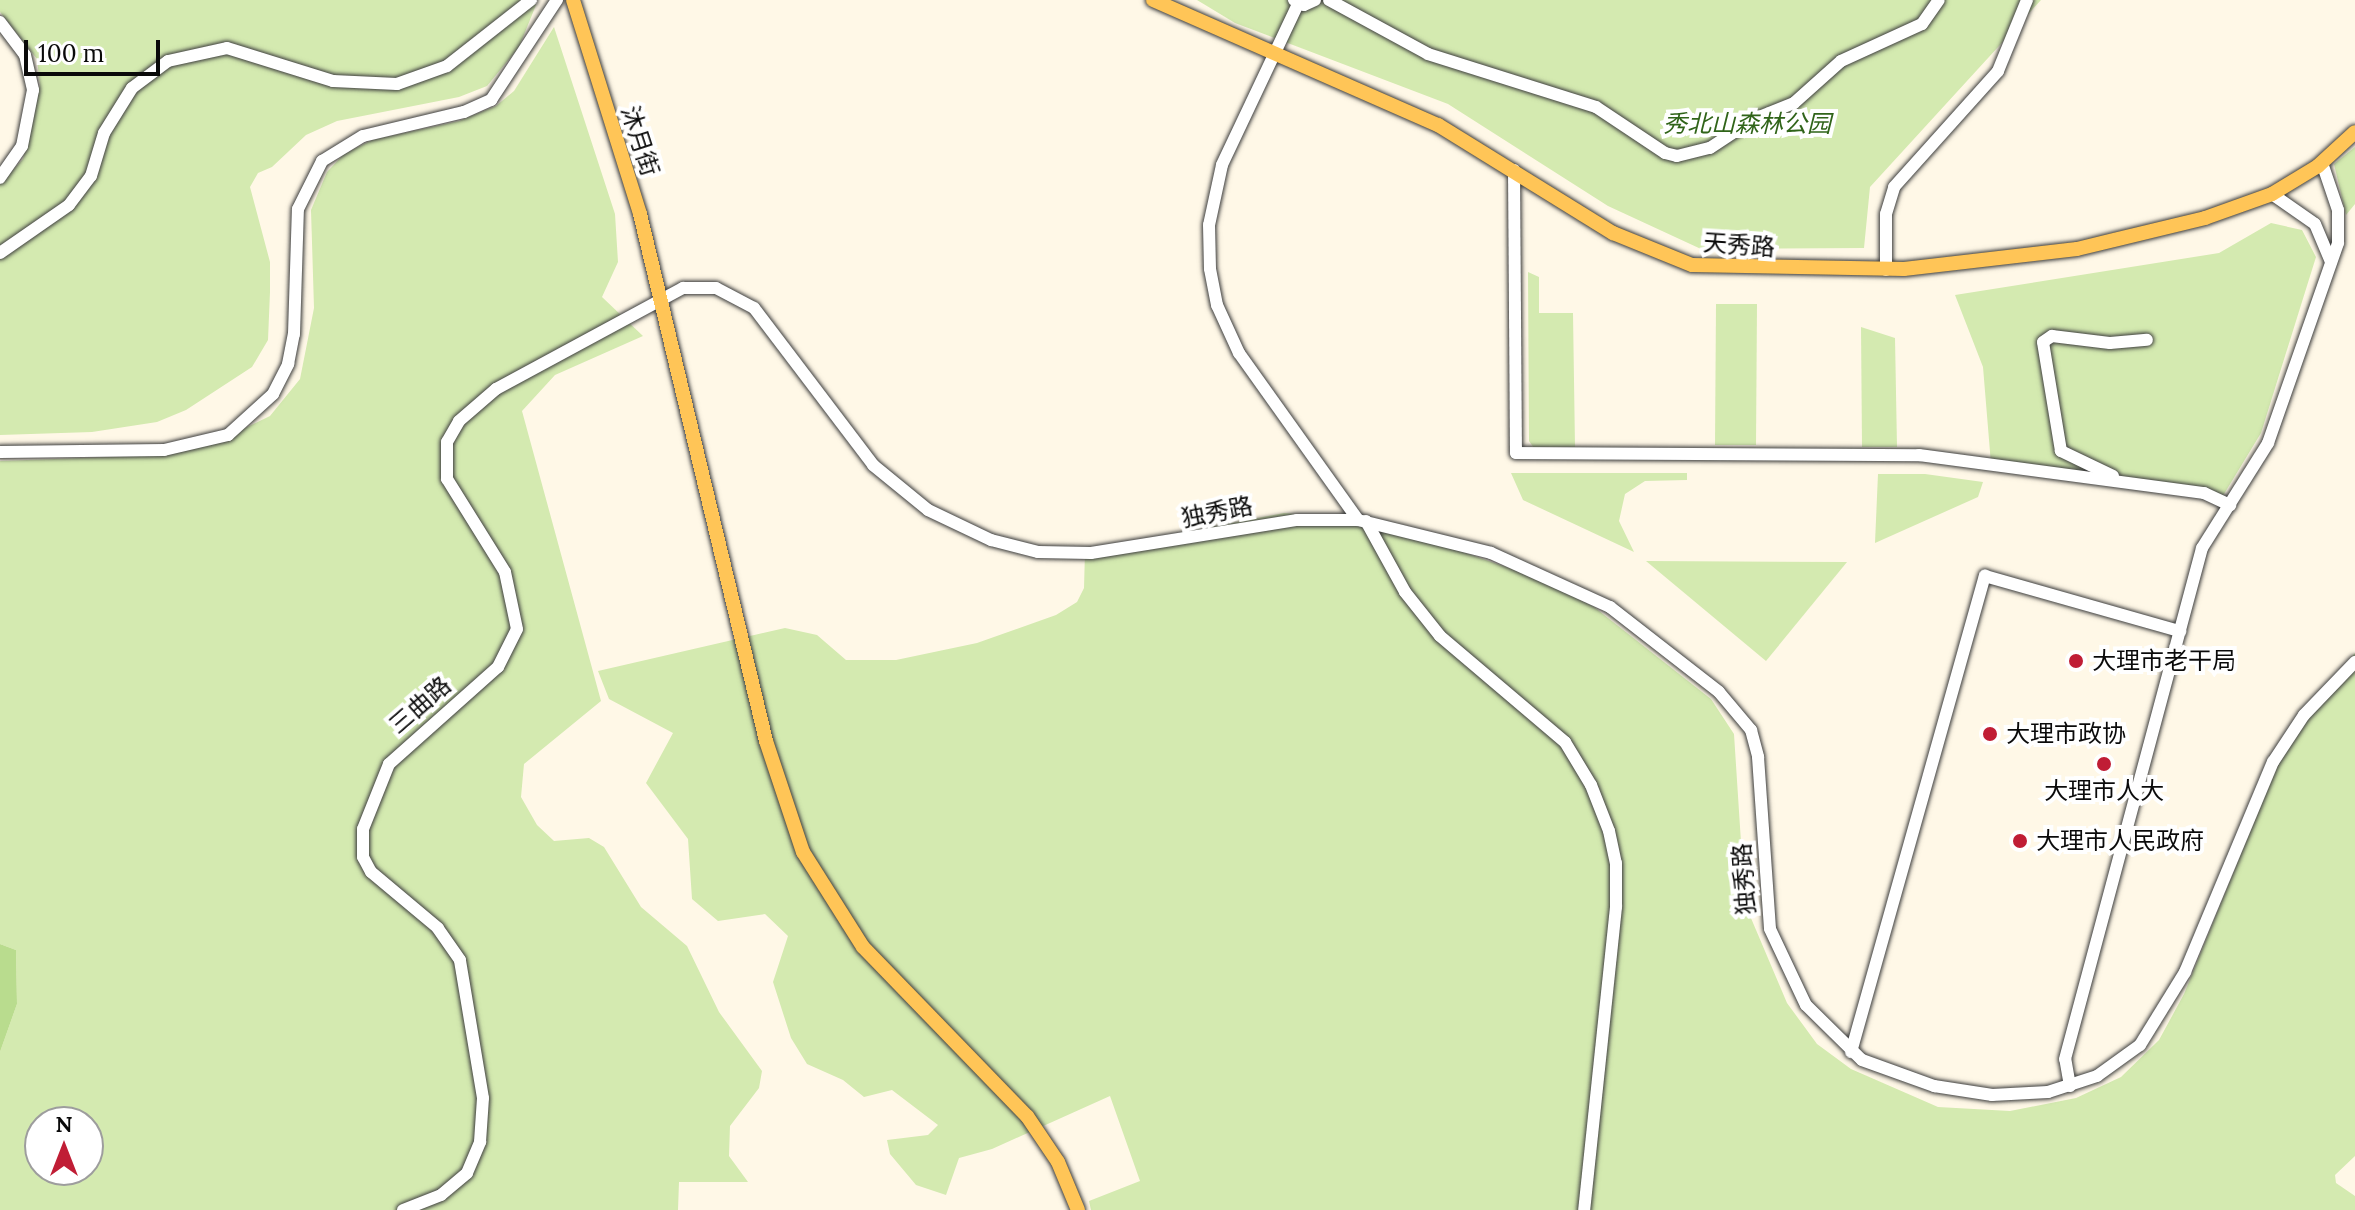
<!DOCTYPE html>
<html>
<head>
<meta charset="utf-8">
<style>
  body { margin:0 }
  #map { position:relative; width:2355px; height:1210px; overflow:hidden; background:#fff8e7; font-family:Lora,"Noto Sans SC",serif }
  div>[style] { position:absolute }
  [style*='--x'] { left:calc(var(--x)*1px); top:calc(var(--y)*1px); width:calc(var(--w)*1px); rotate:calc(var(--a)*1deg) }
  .green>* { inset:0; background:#d4eab0 }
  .forest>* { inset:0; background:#b9dc8e }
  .roads { filter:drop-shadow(0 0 2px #3d3d3d) drop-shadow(0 0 2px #3d3d3d) }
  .minor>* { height:12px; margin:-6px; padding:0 6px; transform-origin:6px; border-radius:6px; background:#fff }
  .major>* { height:14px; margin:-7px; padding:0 7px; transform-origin:7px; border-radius:7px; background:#ffc557 }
  .dots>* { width:22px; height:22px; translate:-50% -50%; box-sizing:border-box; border:4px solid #fff; border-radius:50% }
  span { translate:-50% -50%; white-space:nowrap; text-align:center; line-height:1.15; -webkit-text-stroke:8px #fff; paint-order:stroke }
  .park-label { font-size:24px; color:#306419; font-style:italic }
  .street-label { font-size:24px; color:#0a0a0a }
  .poi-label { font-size:24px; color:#0a0a0a }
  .left { translate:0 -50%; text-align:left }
  .north { position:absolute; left:24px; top:1106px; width:80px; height:80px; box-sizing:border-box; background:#fff; border:2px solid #9d9d9d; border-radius:50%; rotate:0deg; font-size:22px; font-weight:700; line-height:32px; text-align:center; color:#0a0a0a }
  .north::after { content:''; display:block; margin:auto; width:28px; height:36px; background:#c01d35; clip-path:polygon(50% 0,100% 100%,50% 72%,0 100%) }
  .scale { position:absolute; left:24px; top:40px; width:136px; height:36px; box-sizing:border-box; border:4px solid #0a0a0a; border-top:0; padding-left:10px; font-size:24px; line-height:28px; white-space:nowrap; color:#0a0a0a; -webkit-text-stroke:6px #fff; paint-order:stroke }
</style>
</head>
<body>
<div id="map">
  <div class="green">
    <div style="clip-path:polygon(0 0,530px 0,536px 5px,519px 47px,487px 86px,459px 97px,337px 121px,306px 135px,272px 167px,258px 173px,250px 187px,270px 262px,270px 292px,268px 340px,252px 367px,186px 410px,157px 422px,92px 432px,0 435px,0 184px,23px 159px,40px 85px,37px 59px,0 12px)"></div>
    <div style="clip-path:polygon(1197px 0,2041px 0,1870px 187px,1864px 248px,1701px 249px,1608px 206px,1448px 104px,1235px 23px)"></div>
    <div style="clip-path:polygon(evenodd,554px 27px,615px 214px,618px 262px,602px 297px,643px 336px,555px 375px,522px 411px,601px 701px,524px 764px,521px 797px,537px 825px,554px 841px,589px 838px,604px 847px,641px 907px,687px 946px,719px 1012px,762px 1071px,759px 1088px,730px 1126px,729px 1156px,748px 1182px,679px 1182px,678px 1210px,0 1210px,0 1052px,17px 1004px,16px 950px,0 944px,0 461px,164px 455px,222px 439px,270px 416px,300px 379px,314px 308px,311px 210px,327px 172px,344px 154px,372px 140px,459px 121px,496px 106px,514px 91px,554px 27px,40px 1122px,88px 1122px,88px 1170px,40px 1170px,40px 1122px)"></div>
    <div style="clip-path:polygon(2355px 147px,2355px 204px,2346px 215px,2334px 164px)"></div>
    <div style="clip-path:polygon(2271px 223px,2302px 230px,2316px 257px,2261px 433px,2221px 499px,1991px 464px,1983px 367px,1955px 295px,2219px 253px)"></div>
    <div style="clip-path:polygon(1528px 272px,1539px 277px,1539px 313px,1573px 313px,1575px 447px,1534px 448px,1529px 441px)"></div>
    <div style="clip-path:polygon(1716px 304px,1757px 304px,1756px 445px,1715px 445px)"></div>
    <div style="clip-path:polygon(1861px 327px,1895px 338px,1897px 447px,1862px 447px)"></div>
    <div style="clip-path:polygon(1511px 473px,1687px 473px,1687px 480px,1645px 481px,1625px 494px,1619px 521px,1634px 552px,1523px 500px)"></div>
    <div style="clip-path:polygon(1878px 474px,1925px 474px,1983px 482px,1978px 497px,1875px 543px)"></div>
    <div style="clip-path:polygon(1284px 513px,1371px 520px,1540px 579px,1594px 607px,1711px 699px,1734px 734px,1745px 904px,1787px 1003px,1817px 1044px,1851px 1069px,1938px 1107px,2010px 1111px,2076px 1098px,2121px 1077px,2159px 1040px,2184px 994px,2276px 768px,2330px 682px,2355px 653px,2355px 1156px,2335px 1175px,2336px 1183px,2355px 1196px,2355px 1210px,1091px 1210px,1089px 1201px,1140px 1181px,1110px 1096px,992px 1149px,959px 1158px,946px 1195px,916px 1185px,890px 1154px,887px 1140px,928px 1135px,938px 1125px,892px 1090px,864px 1097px,843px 1080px,807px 1064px,791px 1038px,773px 982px,788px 936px,765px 914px,718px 921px,692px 899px,688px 839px,646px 783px,673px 733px,609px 699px,598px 671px,785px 628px,817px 635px,846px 660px,896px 660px,977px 643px,1056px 615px,1077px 602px,1084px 588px,1085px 551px)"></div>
    <div style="clip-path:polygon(1646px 561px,1847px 562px,1766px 661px)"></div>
  </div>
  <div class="forest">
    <div style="clip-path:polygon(0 944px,16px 950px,17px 1004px,0 1052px)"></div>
  </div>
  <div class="roads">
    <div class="minor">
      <div style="--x:1294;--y:0;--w:11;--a:27"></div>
      <div style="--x:1304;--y:5;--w:12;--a:-24"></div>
      <div style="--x:1329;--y:0;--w:113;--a:28.6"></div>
      <div style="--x:1428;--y:54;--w:176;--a:17.5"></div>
      <div style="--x:1596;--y:107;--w:83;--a:33.7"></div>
      <div style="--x:1665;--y:153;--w:12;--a:14"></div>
      <div style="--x:1677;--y:156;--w:34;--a:-14"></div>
      <div style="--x:1710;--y:148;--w:53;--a:-33.4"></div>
      <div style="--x:1754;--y:119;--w:43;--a:-21.8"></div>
      <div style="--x:1794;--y:103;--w:63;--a:-41.8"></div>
      <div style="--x:1841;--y:61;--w:89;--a:-24.6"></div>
      <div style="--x:1922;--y:24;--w:29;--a:-55"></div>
      <div style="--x:1298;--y:4;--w:178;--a:115.3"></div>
      <div style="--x:1222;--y:165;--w:61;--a:102.2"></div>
      <div style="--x:1209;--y:225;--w:44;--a:88.7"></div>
      <div style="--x:1210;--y:269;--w:37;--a:79"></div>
      <div style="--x:1217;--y:305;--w:53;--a:65.4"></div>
      <div style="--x:1239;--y:353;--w:205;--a:54.5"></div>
      <div style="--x:0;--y:22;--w:41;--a:52.9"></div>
      <div style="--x:25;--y:55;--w:36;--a:77"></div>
      <div style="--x:33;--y:90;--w:57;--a:101.1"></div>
      <div style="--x:22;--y:146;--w:39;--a:125"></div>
      <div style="--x:1514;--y:170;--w:283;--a:89.6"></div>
      <div style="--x:1516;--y:453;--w:403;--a:0.3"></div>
      <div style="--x:1919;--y:455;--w:288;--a:7.6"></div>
      <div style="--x:2204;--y:493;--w:29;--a:25"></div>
      <div style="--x:2272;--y:194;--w:52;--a:34.9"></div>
      <div style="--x:2315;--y:224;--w:41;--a:67.2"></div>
      <div style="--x:0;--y:253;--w:84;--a:-34.8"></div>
      <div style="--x:69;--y:205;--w:36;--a:-53"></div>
      <div style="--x:91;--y:176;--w:45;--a:-73.2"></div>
      <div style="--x:104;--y:133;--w:53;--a:-58.1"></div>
      <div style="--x:132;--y:88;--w:45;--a:-36.9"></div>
      <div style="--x:168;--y:61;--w:60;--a:-12.4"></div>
      <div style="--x:227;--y:48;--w:111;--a:17.3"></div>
      <div style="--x:333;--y:81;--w:64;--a:2.7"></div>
      <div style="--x:397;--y:84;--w:53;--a:-19.8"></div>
      <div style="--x:447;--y:66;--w:107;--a:-38.2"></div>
      <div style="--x:1886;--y:270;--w:56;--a:-90"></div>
      <div style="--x:1886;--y:214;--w:28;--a:-73"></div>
      <div style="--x:1894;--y:187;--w:156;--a:-48.1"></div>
      <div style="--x:1998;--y:71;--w:77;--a:-67.8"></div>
      <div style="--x:0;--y:452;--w:164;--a:-0.7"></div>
      <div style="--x:164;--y:450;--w:66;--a:-13.2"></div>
      <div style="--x:228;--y:435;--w:61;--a:-42.3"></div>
      <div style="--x:273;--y:394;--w:34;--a:-63"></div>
      <div style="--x:288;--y:364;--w:31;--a:-79"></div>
      <div style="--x:294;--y:334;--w:125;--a:-88.2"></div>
      <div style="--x:298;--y:209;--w:54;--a:-63.4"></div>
      <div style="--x:322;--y:161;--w:48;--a:-31.4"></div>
      <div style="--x:363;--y:136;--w:104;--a:-13.4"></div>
      <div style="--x:464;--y:112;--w:30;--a:-24"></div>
      <div style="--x:491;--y:100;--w:120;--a:-56.6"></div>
      <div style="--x:2113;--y:476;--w:58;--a:-154.3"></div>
      <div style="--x:2061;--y:451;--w:110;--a:-99.4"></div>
      <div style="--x:2043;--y:342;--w:11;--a:-34"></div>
      <div style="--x:2052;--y:336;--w:58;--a:6.9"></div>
      <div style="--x:2110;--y:343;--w:37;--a:-5"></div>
      <div style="--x:1366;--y:521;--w:81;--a:61.2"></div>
      <div style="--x:1405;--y:592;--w:56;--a:51.5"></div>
      <div style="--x:1440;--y:636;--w:164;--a:40.3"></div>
      <div style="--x:1565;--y:742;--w:50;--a:58.8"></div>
      <div style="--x:1591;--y:785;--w:49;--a:68.6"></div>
      <div style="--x:1609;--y:831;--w:33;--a:78"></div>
      <div style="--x:1616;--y:863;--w:44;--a:90"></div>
      <div style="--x:1616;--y:907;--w:305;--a:96"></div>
      <div style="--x:1851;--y:1052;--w:495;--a:-74.3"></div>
      <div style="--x:1985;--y:576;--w:203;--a:15.8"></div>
      <div style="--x:2070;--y:1086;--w:27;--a:-100"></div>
      <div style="--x:2065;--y:1059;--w:529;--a:-74.99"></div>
      <div style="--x:2202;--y:548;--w:124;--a:-57.8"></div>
      <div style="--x:2268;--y:443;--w:212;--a:-70.7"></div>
      <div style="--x:2338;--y:243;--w:33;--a:-90"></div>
      <div style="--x:2338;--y:210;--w:50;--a:-108.8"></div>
      <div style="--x:403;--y:1210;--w:41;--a:-21.5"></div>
      <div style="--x:441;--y:1195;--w:34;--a:-40"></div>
      <div style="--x:467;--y:1173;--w:34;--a:-67"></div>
      <div style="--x:480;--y:1142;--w:44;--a:-86.1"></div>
      <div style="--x:483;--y:1098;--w:140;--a:-99.5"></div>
      <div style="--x:460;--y:960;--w:39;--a:-125"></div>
      <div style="--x:438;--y:928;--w:87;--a:-140.1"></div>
      <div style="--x:371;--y:872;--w:17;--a:-118"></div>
      <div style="--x:363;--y:857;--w:28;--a:-90"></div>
      <div style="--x:363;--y:829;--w:70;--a:-68.2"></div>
      <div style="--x:389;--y:764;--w:146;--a:-41.7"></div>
      <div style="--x:498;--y:667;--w:42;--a:-63.4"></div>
      <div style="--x:517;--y:629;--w:58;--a:-101.9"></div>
      <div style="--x:505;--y:572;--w:110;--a:-121.9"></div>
      <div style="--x:447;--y:479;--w:37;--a:-90"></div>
      <div style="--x:447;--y:442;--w:24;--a:-60"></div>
      <div style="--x:459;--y:421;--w:49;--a:-40.9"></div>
      <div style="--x:496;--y:389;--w:213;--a:-28.4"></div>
      <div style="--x:683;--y:288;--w:33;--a:0"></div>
      <div style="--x:716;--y:288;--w:43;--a:27.8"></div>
      <div style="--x:754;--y:308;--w:197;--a:52.8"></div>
      <div style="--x:873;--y:465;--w:71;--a:39.3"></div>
      <div style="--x:928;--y:510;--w:70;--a:25.5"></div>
      <div style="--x:991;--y:540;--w:49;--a:14.3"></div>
      <div style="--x:1038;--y:552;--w:53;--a:1.1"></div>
      <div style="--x:1091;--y:553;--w:209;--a:-9.1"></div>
      <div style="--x:1297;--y:520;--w:61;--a:0"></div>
      <div style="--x:1358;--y:520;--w:137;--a:13.9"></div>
      <div style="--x:1491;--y:553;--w:131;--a:24.4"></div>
      <div style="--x:1610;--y:607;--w:138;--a:37.9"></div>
      <div style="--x:1719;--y:692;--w:50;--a:49.9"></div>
      <div style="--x:1751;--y:730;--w:28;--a:75"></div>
      <div style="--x:1758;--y:757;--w:172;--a:86"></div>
      <div style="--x:1770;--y:929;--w:84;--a:64.7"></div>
      <div style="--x:1806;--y:1005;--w:78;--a:44.5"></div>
      <div style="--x:1862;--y:1060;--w:77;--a:19.9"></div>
      <div style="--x:1934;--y:1086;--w:59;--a:8.8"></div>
      <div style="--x:1992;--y:1095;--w:56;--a:-3.1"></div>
      <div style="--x:2048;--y:1092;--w:52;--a:-18.1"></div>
      <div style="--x:2097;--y:1076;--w:53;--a:-35.8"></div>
      <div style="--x:2140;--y:1045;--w:86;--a:-58.3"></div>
      <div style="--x:2185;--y:972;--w:228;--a:-67.3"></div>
      <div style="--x:2273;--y:762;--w:56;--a:-56.6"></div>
      <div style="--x:2304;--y:715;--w:74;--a:-46.1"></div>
    </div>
    <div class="major">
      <div style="--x:573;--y:0;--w:224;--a:72.6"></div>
      <div style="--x:640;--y:214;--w:542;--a:76.55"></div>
      <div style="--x:766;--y:741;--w:117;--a:71.6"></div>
      <div style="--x:803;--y:852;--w:112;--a:57.7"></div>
      <div style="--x:863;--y:947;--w:235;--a:45.9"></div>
      <div style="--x:1027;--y:1116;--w:55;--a:56"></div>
      <div style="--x:1058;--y:1162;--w:52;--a:67.4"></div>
      <div style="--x:1153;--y:0;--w:311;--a:23.7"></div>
      <div style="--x:1438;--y:125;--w:206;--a:31.7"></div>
      <div style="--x:1613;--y:233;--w:85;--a:22.1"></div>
      <div style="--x:1692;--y:265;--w:212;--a:1.1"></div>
      <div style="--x:1904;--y:269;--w:174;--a:-6.6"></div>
      <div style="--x:2077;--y:249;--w:132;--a:-13.6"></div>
      <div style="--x:2205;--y:218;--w:71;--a:-19.7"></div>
      <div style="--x:2272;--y:194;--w:54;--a:-31.3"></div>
      <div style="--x:2318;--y:166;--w:50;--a:-42.6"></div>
    </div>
  </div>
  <div class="dots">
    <div style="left:2076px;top:661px;background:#c01d35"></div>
    <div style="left:1990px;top:734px;background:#c01d35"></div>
    <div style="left:2104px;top:764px;background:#c01d35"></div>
    <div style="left:2020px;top:841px;background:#c01d35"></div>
  </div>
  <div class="park-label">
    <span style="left:1747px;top:124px">秀北山森林公园</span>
  </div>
  <div class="street-label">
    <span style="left:640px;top:141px;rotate:72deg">沐月街</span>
    <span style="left:1739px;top:245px;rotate:4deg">天秀路</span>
    <span style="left:1217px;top:512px;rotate:-11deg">独秀路</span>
    <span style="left:420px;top:705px;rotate:-41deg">三曲路</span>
    <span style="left:1744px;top:879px;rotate:-94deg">独秀路</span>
  </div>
  <div class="poi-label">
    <span class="left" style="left:2092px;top:661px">大理市老干局</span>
    <span class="left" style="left:2006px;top:734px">大理市政协</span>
    <span style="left:2104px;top:791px">大理市人大</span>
    <span class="left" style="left:2036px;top:841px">大理市人民政府</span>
  </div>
  <div class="north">N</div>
  <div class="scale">100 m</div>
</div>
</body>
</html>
